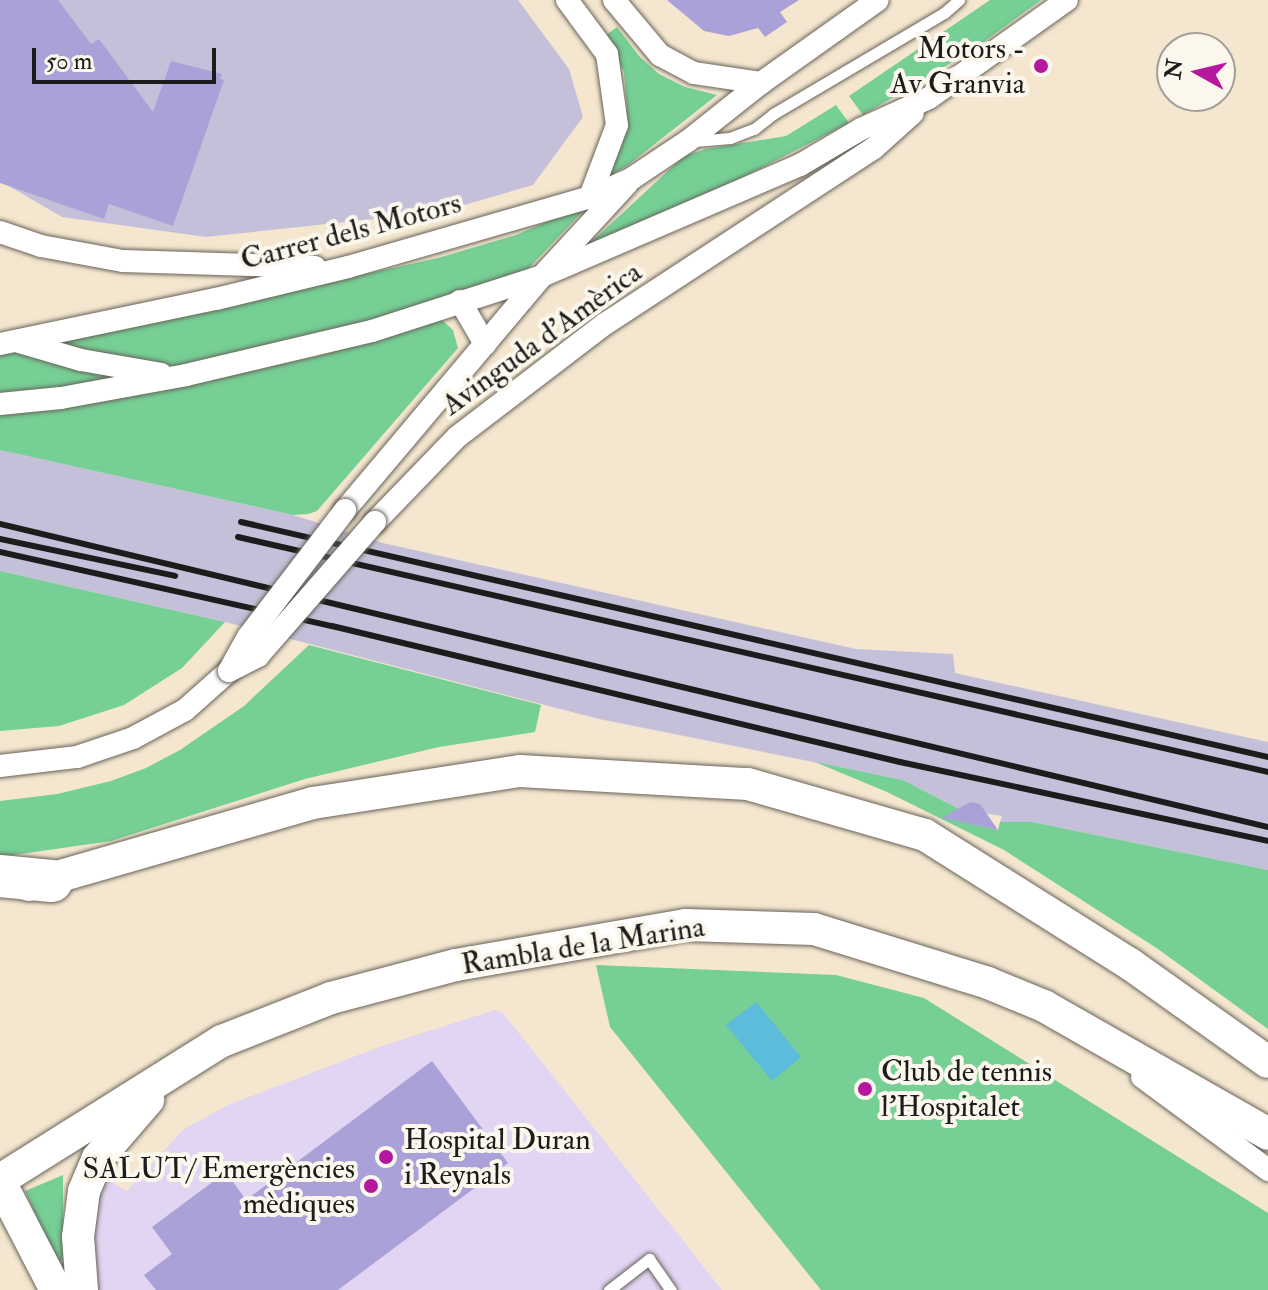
<!DOCTYPE html>
<html>
<head>
<meta charset="utf-8">
<style>
  body { margin:0 }
  #map { position:relative; width:1268px; height:1290px; overflow:hidden; background:#f5e7cf; font-family:"IM FELL Double Pica",serif }
  div>[style] { position:absolute }
  [style*='--x'] { left:calc(var(--x)*1px); top:calc(var(--y)*1px); width:calc(var(--w)*1px); rotate:calc(var(--a)*1deg) }
  .built>* { inset:0; background:#e2d4f3 }
  .industrial>* { inset:0; background:#c5c0da }
  .green>* { inset:0; background:#76cf95 }
  .water>* { inset:0; background:#5dbcdb }
  .building>* { inset:0; background:#a9a1d7 }
  .roads { filter:drop-shadow(0 0 2px #68635b) drop-shadow(0 0 2px #68635b) }
  .lane>* { height:11px; margin:-5.5px; padding:0 5.5px; transform-origin:5.5px; border-radius:5.5px; background:#fff }
  .street>* { height:22px; margin:-11px; padding:0 11px; transform-origin:11px; border-radius:11px; background:#fff }
  .secondary>* { height:32px; margin:-16px; padding:0 16px; transform-origin:16px; border-radius:16px; background:#fff }
  .highway>* { height:42px; margin:-21px; padding:0 21px; transform-origin:21px; border-radius:21px; background:#fff }
  .rail>* { height:6px; margin:-3px; padding:0 3px; transform-origin:3px; border-radius:3px; background:#1c1c1c }
  .bridges { filter:drop-shadow(0 0 2px #68635b) drop-shadow(0 0 2px #68635b) }
  .street-bridge>* { height:22px; margin:-11px; padding:0 11px; transform-origin:11px; border-radius:11px; background:#fff }
  .dots>* { width:22px; height:22px; translate:-50% -50%; box-sizing:border-box; border:4px solid #fbf7ec; border-radius:50% }
  span { translate:-50% -50%; white-space:nowrap; text-align:center; line-height:1.15; -webkit-text-stroke:8px #fbf7ec; paint-order:stroke }
  .poi-label { font-size:30px; color:#1c1c1c }
  .right { translate:-100% -50%; text-align:right }
  .left { translate:0 -50%; text-align:left }
  .street-label { font-size:30px; color:#1c1c1c }
  .north { position:absolute; left:1156px; top:32px; width:80px; height:80px; box-sizing:border-box; background:#fbf7ec; border:2px solid #a29f99; border-radius:50%; rotate:278deg; font-size:22px; font-weight:700; line-height:32px; text-align:center; color:#1c1c1c }
  .north::after { content:''; display:block; margin:auto; width:28px; height:36px; background:#b5179e; clip-path:polygon(50% 0,100% 100%,50% 72%,0 100%) }
  .scale { position:absolute; left:32px; top:48px; width:184px; height:36px; box-sizing:border-box; border:4px solid #1c1c1c; border-top:0; padding-left:10px; font-size:24px; line-height:28px; white-space:nowrap; color:#1c1c1c; -webkit-text-stroke:6px #fbf7ec; paint-order:stroke }
</style>
</head>
<body>
<div id="map">
  <div class="built">
    <div style="clip-path:polygon(495px 1010px,503px 1013px,722px 1290px,97px 1290px,91px 1258px,101px 1175px,127px 1191px,184px 1129px,228px 1105px,382px 1046px)"></div>
  </div>
  <div class="industrial">
    <div style="clip-path:polygon(0 0,518px 0,569px 69px,583px 117px,533px 185px,440px 212px,206px 237px,62px 217px,0 181px)"></div>
    <div style="clip-path:polygon(0 450px,293px 515px,383px 543px,856px 649px,953px 654px,955px 673px,1268px 742px,1268px 870px,1032px 822px,1000px 822px,1002px 816px,959px 809px,903px 780px,599px 719px,225px 622px,0 571px)"></div>
  </div>
  <div class="green">
    <div style="clip-path:polygon(990px 0,1041px 0,971px 51px,863px 115px,849px 96px)"></div>
    <div style="clip-path:polygon(617px 27px,639px 56px,659px 74px,685px 87px,717px 95px,628px 165px,608px 177px,627px 109px,624px 72px,606px 35px)"></div>
    <div style="clip-path:polygon(836px 105px,849px 123px,687px 206px,587px 246px,684px 156px,706px 149px,786px 136px)"></div>
    <div style="clip-path:polygon(583px 206px,585px 209px,524px 273px,369px 323px,177px 367px,53px 343px,438px 258px,516px 235px)"></div>
    <div style="clip-path:polygon(442px 320px,453px 330px,458px 348px,317px 511px,308px 514px,293px 515px,0 450px,0 411px,218px 378px,318px 356px)"></div>
    <div style="clip-path:polygon(13px 350px,124px 378px,0 397px,0 352px)"></div>
    <div style="clip-path:polygon(0 571px,225px 622px,182px 668px,124px 705px,59px 726px,0 731px)"></div>
    <div style="clip-path:polygon(309px 645px,541px 705px,535px 732px,439px 747px,305px 779px,111px 841px,0 857px,0 801px,57px 794px,111px 781px,146px 768px,180px 750px,244px 706px)"></div>
    <div style="clip-path:polygon(815px 762px,903px 780px,959px 809px,958px 821px,998px 830px,1000px 822px,1032px 822px,1268px 870px,1268px 1029px,1158px 949px,1004px 850px,887px 792px)"></div>
    <div style="clip-path:polygon(596px 965px,836px 975px,924px 998px,1268px 1213px,1268px 1290px,821px 1290px,610px 1027px)"></div>
    <div style="clip-path:polygon(63px 1175px,63px 1258px,60px 1262px,56px 1260px,25px 1191px)"></div>
  </div>
  <div class="water">
    <div style="clip-path:polygon(756px 1002px,801px 1057px,772px 1081px,726px 1025px)"></div>
  </div>
  <div class="building">
    <div style="clip-path:polygon(0 0,58px 0,91px 44px,99px 39px,153px 112px,171px 61px,222px 74px,220px 79px,224px 80px,173px 226px,109px 204px,104px 219px,0 183px)"></div>
    <div style="clip-path:polygon(667px 0,799px 0,780px 12px,787px 22px,765px 37px,758px 28px,729px 36px,704px 31px)"></div>
    <div style="clip-path:polygon(970px 802px,980px 804px,998px 830px,942px 818px)"></div>
    <div style="clip-path:polygon(432px 1061px,508px 1163px,338px 1290px,156px 1290px,144px 1275px,172px 1254px,152px 1227px,226px 1172px,246px 1200px)"></div>
  </div>
  <div class="roads">
    <div class="lane">
      <div style="--x:695;--y:141;--w:35;--a:-5"></div>
      <div style="--x:730;--y:138;--w:26;--a:-21"></div>
      <div style="--x:754;--y:129;--w:24;--a:-38"></div>
      <div style="--x:773;--y:114;--w:199;--a:-30.6"></div>
      <div style="--x:944;--y:13;--w:20;--a:-41"></div>
      <div style="--x:609;--y:1290;--w:51;--a:-37.8"></div>
      <div style="--x:649;--y:1259;--w:38;--a:55"></div>
    </div>
    <div class="street">
      <div style="--x:567;--y:0;--w:67;--a:53.5"></div>
      <div style="--x:607;--y:54;--w:72;--a:82"></div>
      <div style="--x:617;--y:125;--w:77;--a:110.6"></div>
      <div style="--x:614;--y:0;--w:72;--a:50.1"></div>
      <div style="--x:660;--y:55;--w:38;--a:28"></div>
      <div style="--x:694;--y:73;--w:68;--a:8.5"></div>
      <div style="--x:0;--y:232;--w:43;--a:18.9"></div>
      <div style="--x:41;--y:246;--w:83;--a:10.4"></div>
      <div style="--x:123;--y:261;--w:192;--a:1.8"></div>
      <div style="--x:460;--y:301;--w:50;--a:59.8"></div>
      <div style="--x:19;--y:342;--w:65;--a:16.2"></div>
      <div style="--x:81;--y:360;--w:81;--a:9.9"></div>
      <div style="--x:0;--y:344;--w:221;--a:-11.8"></div>
      <div style="--x:216;--y:299;--w:136;--a:-13.6"></div>
      <div style="--x:348;--y:267;--w:252;--a:-16.1"></div>
      <div style="--x:590;--y:197;--w:45;--a:-23.7"></div>
      <div style="--x:631;--y:179;--w:69;--a:-33.7"></div>
      <div style="--x:688;--y:141;--w:93;--a:-38.5"></div>
      <div style="--x:761;--y:83;--w:143;--a:-35.4"></div>
      <div style="--x:0;--y:404;--w:61;--a:-5.6"></div>
      <div style="--x:61;--y:398;--w:127;--a:-10.4"></div>
      <div style="--x:186;--y:375;--w:191;--a:-13.3"></div>
      <div style="--x:372;--y:331;--w:179;--a:-17.9"></div>
      <div style="--x:542;--y:276;--w:281;--a:-23.3"></div>
      <div style="--x:800;--y:165;--w:71;--a:-30.5"></div>
      <div style="--x:861;--y:129;--w:75;--a:-24.5"></div>
      <div style="--x:929;--y:98;--w:169;--a:-35.4"></div>
      <div style="--x:345;--y:510;--w:306;--a:-49.9"></div>
      <div style="--x:542;--y:276;--w:125;--a:-47.3"></div>
      <div style="--x:375;--y:522;--w:118;--a:-46"></div>
      <div style="--x:457;--y:437;--w:186;--a:-37.4"></div>
      <div style="--x:605;--y:324;--w:321;--a:-33.2"></div>
      <div style="--x:874;--y:148;--w:52;--a:-41.9"></div>
      <div style="--x:0;--y:766;--w:78;--a:-6.7"></div>
      <div style="--x:77;--y:757;--w:59;--a:-18.7"></div>
      <div style="--x:133;--y:738;--w:59;--a:-28.3"></div>
      <div style="--x:185;--y:710;--w:59;--a:-41.6"></div>
      <div style="--x:1142;--y:1077;--w:157;--a:36.4"></div>
    </div>
    <div class="secondary">
      <div style="--x:29;--y:885;--w:296;--a:-16.1"></div>
      <div style="--x:313;--y:803;--w:209;--a:-8.8"></div>
      <div style="--x:520;--y:771;--w:228;--a:3.3"></div>
      <div style="--x:748;--y:784;--w:184;--a:16.1"></div>
      <div style="--x:925;--y:835;--w:242;--a:32.2"></div>
      <div style="--x:1130;--y:964;--w:169;--a:35.4"></div>
      <div style="--x:0;--y:1180;--w:262;--a:-32.1"></div>
      <div style="--x:222;--y:1041;--w:117;--a:-21.5"></div>
      <div style="--x:331;--y:998;--w:129;--a:-14.8"></div>
      <div style="--x:456;--y:965;--w:233;--a:-9.9"></div>
      <div style="--x:686;--y:925;--w:128;--a:1.8"></div>
      <div style="--x:814;--y:929;--w:182;--a:17.2"></div>
      <div style="--x:988;--y:983;--w:61;--a:22.3"></div>
      <div style="--x:1044;--y:1006;--w:258;--a:29.7"></div>
      <div style="--x:0;--y:1182;--w:122;--a:62.6"></div>
      <div style="--x:82;--y:1290;--w:53;--a:-94.3"></div>
      <div style="--x:78;--y:1237;--w:46;--a:-82.6"></div>
      <div style="--x:84;--y:1191;--w:36;--a:-67"></div>
      <div style="--x:98;--y:1158;--w:77;--a:-49.2"></div>
    </div>
    <div class="highway">
      <div style="--x:0;--y:876;--w:52;--a:5.5"></div>
    </div>
  </div>
  <div class="rail">
    <div style="--x:241;--y:522;--w:1054;--a:12.89"></div>
    <div style="--x:0;--y:524;--w:1304;--a:13.44"></div>
    <div style="--x:238;--y:537;--w:1056;--a:12.85"></div>
    <div style="--x:0;--y:539;--w:179;--a:11.9"></div>
    <div style="--x:0;--y:552;--w:340;--a:12.6"></div>
    <div style="--x:332;--y:626;--w:584;--a:13.47"></div>
    <div style="--x:900;--y:762;--w:376;--a:12.1"></div>
  </div>
  <div class="bridges">
    <div class="street-bridge">
      <div style="--x:229;--y:671;--w:33;--a:-27"></div>
      <div style="--x:258;--y:656;--w:178;--a:-48.9"></div>
      <div style="--x:229;--y:671;--w:39;--a:-61"></div>
      <div style="--x:248;--y:637;--w:160;--a:-52.6"></div>
    </div>
  </div>
  <div class="dots">
    <div style="left:1041px;top:66px;background:#b5179e"></div>
    <div style="left:865px;top:1089px;background:#b5179e"></div>
    <div style="left:386px;top:1157px;background:#b5179e"></div>
    <div style="left:371px;top:1186px;background:#b5179e"></div>
  </div>
  <div class="poi-label">
    <span class="right" style="left:1025px;top:66px">Motors -<br>Av Granvia</span>
    <span class="left" style="left:881px;top:1089px">Club de tennis<br>l'Hospitalet</span>
    <span class="left" style="left:404px;top:1157px">Hospital Duran<br>i Reynals</span>
    <span class="right" style="left:355px;top:1186px">SALUT/ Emergències<br>mèdiques</span>
  </div>
  <div class="street-label">
    <span style="left:351px;top:232px;rotate:-15deg">Carrer dels Motors</span>
    <span style="left:542px;top:339px;rotate:-36deg">Avinguda d'Amèrica</span>
    <span style="left:583px;top:946px;rotate:-9deg">Rambla de la Marina</span>
  </div>
  <div class="north">N</div>
  <div class="scale">50 m</div>
</div>
</body>
</html>
